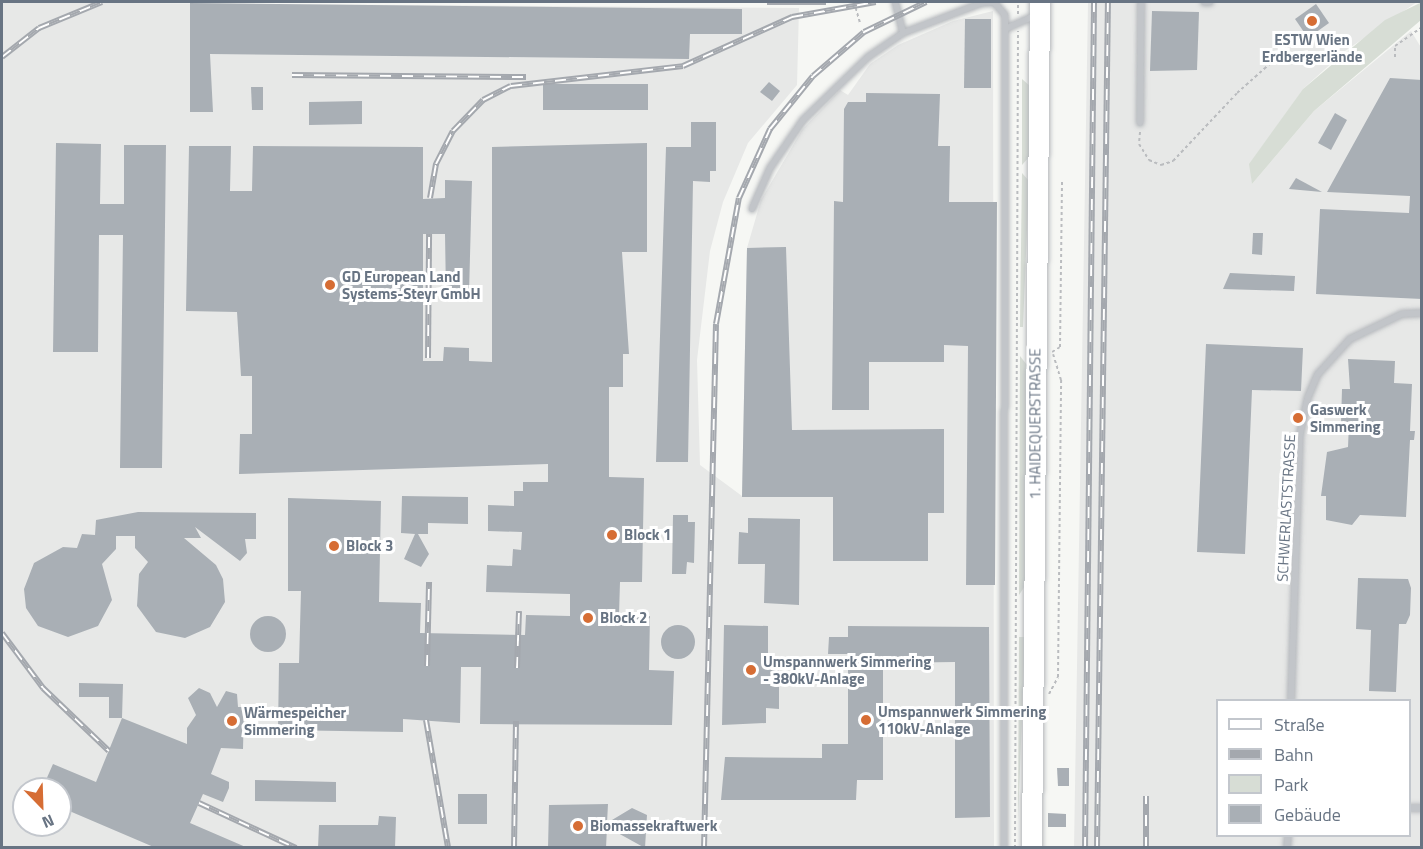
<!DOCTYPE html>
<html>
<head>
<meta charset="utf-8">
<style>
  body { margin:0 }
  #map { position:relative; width:1423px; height:849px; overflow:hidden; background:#f6f7f4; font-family:"Titillium Web",sans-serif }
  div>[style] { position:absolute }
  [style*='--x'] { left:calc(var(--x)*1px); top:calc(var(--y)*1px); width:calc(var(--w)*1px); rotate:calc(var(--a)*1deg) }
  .built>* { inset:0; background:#e7e8e7 }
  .green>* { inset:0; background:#d7ddd5 }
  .building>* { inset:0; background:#a9afb5 }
  .round { border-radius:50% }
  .path>* { height:2px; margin-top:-1px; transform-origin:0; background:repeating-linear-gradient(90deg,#babcbf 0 3px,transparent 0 6px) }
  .roads { filter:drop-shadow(0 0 2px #b6b9bd) drop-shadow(0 0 2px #b6b9bd) }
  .lane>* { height:6px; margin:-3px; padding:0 3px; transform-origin:3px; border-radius:3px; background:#c2c5c9 }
  .primary>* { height:20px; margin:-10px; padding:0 10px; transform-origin:10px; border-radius:10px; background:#fff }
  .rail>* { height:6px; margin-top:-3px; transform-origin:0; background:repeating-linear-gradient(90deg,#fff 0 11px,#a4a8ae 0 22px); box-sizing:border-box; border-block:2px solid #a4a8ae }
  .dots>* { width:16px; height:16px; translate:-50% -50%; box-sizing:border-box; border:3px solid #fff; border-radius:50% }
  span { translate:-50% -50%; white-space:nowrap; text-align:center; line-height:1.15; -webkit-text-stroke:6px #fff; paint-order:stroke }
  .poi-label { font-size:15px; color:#687483; font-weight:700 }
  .left { translate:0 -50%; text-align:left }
  .street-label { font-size:15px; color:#687483 }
  .frame { position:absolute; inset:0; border:3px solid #687483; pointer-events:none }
  .legend { position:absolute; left:1216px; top:699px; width:195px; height:138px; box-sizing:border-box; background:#fff; border:2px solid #c3c7cd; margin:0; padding:8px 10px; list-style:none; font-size:18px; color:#687483 }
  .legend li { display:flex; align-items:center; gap:12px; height:30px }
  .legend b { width:30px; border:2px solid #c3c7cd }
  .north { position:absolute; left:12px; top:777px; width:60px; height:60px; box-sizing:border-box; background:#fff; border:2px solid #c3c7cd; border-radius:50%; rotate:157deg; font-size:16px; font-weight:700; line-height:24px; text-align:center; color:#687483 }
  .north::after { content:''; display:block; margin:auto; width:21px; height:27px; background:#d66d34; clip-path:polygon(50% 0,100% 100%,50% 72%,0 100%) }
</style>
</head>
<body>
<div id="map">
  <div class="built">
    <div style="clip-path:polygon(evenodd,2px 2px,799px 8px,797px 85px,748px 143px,723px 202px,710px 251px,697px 360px,700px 465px,742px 496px,747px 248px,761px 200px,802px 130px,840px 90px,848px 95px,870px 64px,898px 45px,953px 21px,993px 11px,994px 847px,2px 848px,2px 2px,24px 789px,60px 789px,60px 825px,24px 825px,24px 789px)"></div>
    <div style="clip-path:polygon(evenodd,1088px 2px,1417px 2px,1345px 51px,1304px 88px,1251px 162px,1252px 184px,1314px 111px,1411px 31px,1422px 49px,1421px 847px,1074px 848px,1088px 2px,1218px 700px,1410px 700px,1410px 836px,1218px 836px,1218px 700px)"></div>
  </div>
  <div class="green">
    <div style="clip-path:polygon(1422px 2px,1421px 20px,1314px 111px,1252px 184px,1249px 164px,1303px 89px,1385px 20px)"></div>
    <div style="clip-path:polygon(1022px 79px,1030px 86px,1029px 157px,1022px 165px)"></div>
    <div style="clip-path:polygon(1022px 173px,1029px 181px,1023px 327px,1020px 327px)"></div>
    <div style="clip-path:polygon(1020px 356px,1027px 365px,1025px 586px,1019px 595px)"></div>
    <div style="clip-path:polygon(1019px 637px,1025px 637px,1018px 821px)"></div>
  </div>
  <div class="building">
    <div style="clip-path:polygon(190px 3px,742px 9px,742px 34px,690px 34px,689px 59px,210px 54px,213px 112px,190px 112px)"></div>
    <div style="clip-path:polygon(1316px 4px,1329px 23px,1308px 38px,1295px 19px)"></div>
    <div style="clip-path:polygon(1152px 11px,1199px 12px,1197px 70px,1150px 71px)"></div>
    <div style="clip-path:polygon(965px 19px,991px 19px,991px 88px,964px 88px)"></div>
    <div style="clip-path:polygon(1390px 78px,1422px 80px,1422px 299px,1316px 294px,1320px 209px,1409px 213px,1410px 196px,1327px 192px)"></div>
    <div style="clip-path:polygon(769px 82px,780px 91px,772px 101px,760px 92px)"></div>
    <div style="clip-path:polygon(543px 84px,648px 84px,648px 110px,543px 110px)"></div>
    <div style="clip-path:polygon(251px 87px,263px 87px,263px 110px,252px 110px)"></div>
    <div style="clip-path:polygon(866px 93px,940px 94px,938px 146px,950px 146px,949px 202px,997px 202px,995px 585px,966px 585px,968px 346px,944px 345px,944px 362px,869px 362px,869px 410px,832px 410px,834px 201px,843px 202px,844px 109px,848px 102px,866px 102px)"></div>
    <div style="clip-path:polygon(362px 101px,362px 124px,309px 125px,309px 102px)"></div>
    <div style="clip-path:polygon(1335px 113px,1347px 120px,1331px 150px,1318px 143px)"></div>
    <div style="clip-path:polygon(691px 122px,716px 122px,716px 171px,710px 171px,710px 182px,693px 181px,688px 462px,656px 462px,666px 147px,691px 147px)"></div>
    <div style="clip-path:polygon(56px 143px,101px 144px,100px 204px,124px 204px,124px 145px,166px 145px,162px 468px,120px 468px,123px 235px,99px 235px,98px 352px,53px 352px)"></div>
    <div style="clip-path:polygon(647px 143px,647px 252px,622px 252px,629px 354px,623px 354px,623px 387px,609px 387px,609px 477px,644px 478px,642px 582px,620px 582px,619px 615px,650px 616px,649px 670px,674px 671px,672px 725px,480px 724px,481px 667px,461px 667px,460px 723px,403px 719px,403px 732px,278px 730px,279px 663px,299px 663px,301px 591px,288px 591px,288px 498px,381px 501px,379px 602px,421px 603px,420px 633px,525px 635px,526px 615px,570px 616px,570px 594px,486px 592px,487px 565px,512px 566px,513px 549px,521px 550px,522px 532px,488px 531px,488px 505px,514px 506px,514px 491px,523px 491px,523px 482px,548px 482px,548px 464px,239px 474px,240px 434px,252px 434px,252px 376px,241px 376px,237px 312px,186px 311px,189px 146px,231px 146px,230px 191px,252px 191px,253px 146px,423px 147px,423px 199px,445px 198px,445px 180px,472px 181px,469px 294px,446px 294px,445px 234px,423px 234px,423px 361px,443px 361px,444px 347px,469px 348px,469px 361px,492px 362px,492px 147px)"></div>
    <div style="clip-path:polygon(1296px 178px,1322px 192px,1289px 189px)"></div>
    <div style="clip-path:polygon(1253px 233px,1263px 233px,1262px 255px,1252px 254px)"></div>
    <div style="clip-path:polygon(786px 247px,792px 430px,944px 429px,944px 513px,928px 513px,928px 561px,833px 561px,833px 497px,742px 497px,747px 248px)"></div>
    <div style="clip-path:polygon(1230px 273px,1295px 276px,1294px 291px,1223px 289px)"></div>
    <div style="clip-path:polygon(1206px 344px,1303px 348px,1301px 391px,1252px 390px,1245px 554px,1197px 552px)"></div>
    <div style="clip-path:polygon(1348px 359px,1395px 361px,1394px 383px,1412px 384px,1410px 431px,1415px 431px,1414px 440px,1410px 440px,1406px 517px,1360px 515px,1352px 525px,1326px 520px,1326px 496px,1321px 496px,1327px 452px,1348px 447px,1349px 423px,1341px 423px,1342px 389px,1350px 389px)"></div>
    <div style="clip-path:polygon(402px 496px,468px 497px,468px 524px,428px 523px,428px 534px,418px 534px,429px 554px,421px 567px,404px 559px,415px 534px,401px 533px)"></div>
    <div style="clip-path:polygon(138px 512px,256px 513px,256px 539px,245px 539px,247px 553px,240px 561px,195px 527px,201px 538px,184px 538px,216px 565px,223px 579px,225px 602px,210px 627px,185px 638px,156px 632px,137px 606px,139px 574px,148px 562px,135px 548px,135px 536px,116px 536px,116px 549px,102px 564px,112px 600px,98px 626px,68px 637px,38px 626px,26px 608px,24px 589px,34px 563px,63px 547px,77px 548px,82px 534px,95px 535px,96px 520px)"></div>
    <div style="clip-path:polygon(673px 515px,688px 515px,688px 522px,695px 522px,694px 563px,687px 562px,686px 574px,672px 574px)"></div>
    <div style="clip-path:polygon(748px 518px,800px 519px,799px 605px,764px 603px,765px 564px,738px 564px,739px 532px,748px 533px)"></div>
    <div style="clip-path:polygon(1358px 578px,1408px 579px,1411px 588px,1410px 615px,1406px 624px,1399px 624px,1396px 692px,1369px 691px,1371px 630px,1356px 629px)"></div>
    <div class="round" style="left:250px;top:616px;width:36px;height:36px"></div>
    <div class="round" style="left:661px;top:625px;width:34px;height:34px"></div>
    <div style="clip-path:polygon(724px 625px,768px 626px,768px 660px,779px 660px,779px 709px,766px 708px,766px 723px,722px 725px)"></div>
    <div style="clip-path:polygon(848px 626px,989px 627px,990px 817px,955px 818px,955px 662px,883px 663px,883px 780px,857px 780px,856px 800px,721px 800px,725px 757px,822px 758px,822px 744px,848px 744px,848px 654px,828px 654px,829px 637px,848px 637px)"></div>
    <div style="clip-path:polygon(79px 683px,123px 684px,122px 718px,109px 718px,109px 697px,79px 697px)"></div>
    <div style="clip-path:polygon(199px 688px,210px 693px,217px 707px,226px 691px,237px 694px,238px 707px,244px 707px,243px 749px,221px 748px,211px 774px,229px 782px,229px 788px,223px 802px,203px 794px,190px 823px,248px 848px,156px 848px,60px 807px,60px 789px,42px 789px,53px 764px,96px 782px,122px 718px,187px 744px,187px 728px,196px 715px,188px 698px)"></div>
    <div style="clip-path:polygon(1057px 768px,1069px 768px,1069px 786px,1058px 786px)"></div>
    <div style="clip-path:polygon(255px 780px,336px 782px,336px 802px,255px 801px)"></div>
    <div style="clip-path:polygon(458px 794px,487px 794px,487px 824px,458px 824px)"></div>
    <div style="clip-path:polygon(608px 804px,607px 823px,632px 808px,647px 815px,645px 848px,607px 827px,606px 848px,548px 848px,549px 805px)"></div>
    <div style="clip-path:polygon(1048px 813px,1066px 814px,1066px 827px,1048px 827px)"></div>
    <div style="clip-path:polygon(379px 816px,396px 817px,395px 848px,318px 848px,319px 825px,378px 825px)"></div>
  </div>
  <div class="path">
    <div style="--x:854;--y:2;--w:22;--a:74"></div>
    <div style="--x:1018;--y:14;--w:12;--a:-90"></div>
    <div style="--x:1395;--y:57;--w:11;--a:-90"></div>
    <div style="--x:1395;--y:46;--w:33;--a:-35"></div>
    <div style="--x:1140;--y:132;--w:12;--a:95"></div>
    <div style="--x:1139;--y:144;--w:19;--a:58"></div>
    <div style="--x:1149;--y:160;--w:13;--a:23"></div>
    <div style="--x:1161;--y:165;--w:13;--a:-18"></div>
    <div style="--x:1173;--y:161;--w:93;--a:-46.7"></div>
    <div style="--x:1237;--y:93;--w:74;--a:-41.7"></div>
    <div style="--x:1052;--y:352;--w:9;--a:-32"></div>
    <div style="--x:1060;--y:347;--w:168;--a:-89.3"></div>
    <div style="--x:1049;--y:694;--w:19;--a:-62"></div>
    <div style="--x:1058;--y:677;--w:297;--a:-89.4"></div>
    <div style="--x:1061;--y:380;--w:27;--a:-107"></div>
    <div style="--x:1015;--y:848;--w:817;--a:-89.79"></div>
  </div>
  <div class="roads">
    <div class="lane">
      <div style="--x:1204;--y:2;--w:6;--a:0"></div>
      <div style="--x:1005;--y:29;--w:35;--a:-24"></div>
      <div style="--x:903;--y:33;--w:85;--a:-20.8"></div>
      <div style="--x:982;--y:3;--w:12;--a:-5"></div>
      <div style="--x:994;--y:2;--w:17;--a:50"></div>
      <div style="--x:1005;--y:15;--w:833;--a:90.07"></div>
      <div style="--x:1140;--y:123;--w:121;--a:-89.5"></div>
      <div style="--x:752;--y:209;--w:45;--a:-66.3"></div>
      <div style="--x:770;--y:168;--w:58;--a:-55.5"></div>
      <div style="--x:803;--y:120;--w:91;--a:-44.1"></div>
      <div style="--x:868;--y:57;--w:42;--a:-34.4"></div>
      <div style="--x:903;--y:33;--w:32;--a:-104"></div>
      <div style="--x:1291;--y:700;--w:266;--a:-88.1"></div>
      <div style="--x:1300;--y:434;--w:38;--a:-78"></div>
      <div style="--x:1308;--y:397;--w:25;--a:-67"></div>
      <div style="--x:1318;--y:374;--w:47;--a:-47.6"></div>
      <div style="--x:1350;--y:339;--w:58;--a:-25.7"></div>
      <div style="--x:1402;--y:314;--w:20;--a:-3"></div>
      <div style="--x:1410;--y:808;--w:12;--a:0"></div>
      <div style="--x:1287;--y:848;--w:12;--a:-85"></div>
    </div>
    <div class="primary">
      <div style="--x:1032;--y:848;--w:846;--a:-89.46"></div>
    </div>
  </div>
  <div class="rail">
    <div style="--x:767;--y:2;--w:59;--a:0"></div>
    <div style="--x:2;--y:57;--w:47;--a:-38.1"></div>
    <div style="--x:39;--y:28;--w:68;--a:-22.4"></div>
    <div style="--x:292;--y:75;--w:234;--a:0.5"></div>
    <div style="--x:430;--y:198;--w:35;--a:-80"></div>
    <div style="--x:436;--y:164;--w:37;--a:-63"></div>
    <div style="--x:453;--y:131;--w:43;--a:-45.9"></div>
    <div style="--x:483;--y:100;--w:31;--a:-27"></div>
    <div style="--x:511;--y:86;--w:173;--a:-6.6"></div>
    <div style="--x:683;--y:66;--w:120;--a:-24.2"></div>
    <div style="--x:792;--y:17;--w:85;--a:-10.1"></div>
    <div style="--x:428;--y:358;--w:124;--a:-89.5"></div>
    <div style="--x:2;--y:633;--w:69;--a:53.3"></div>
    <div style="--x:43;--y:688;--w:91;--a:43.7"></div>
    <div style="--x:427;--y:666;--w:84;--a:-88.6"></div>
    <div style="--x:517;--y:668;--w:57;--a:-88"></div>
    <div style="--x:426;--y:720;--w:130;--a:80.2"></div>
    <div style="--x:199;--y:803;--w:107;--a:24.9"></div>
    <div style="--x:514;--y:848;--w:127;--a:-89.1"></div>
    <div style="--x:704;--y:848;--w:524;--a:-88.69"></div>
    <div style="--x:716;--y:324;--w:128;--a:-79.7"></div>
    <div style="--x:739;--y:198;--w:76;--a:-65.8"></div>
    <div style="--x:770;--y:129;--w:68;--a:-50.9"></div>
    <div style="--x:813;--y:76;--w:67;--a:-40.8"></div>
    <div style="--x:864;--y:32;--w:69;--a:-25.8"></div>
    <div style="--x:1085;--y:848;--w:846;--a:-89.39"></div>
    <div style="--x:1097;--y:848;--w:846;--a:-89.26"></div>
    <div style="--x:1146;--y:848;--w:52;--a:-90"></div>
  </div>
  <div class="dots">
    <div style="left:1312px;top:21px;background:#d66d34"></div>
    <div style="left:330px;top:285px;background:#d66d34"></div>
    <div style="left:1298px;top:418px;background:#d66d34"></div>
    <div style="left:612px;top:535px;background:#d66d34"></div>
    <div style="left:334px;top:546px;background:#d66d34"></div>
    <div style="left:588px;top:618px;background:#d66d34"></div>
    <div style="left:751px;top:670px;background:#d66d34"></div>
    <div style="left:866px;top:720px;background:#d66d34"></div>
    <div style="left:232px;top:721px;background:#d66d34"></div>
    <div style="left:578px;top:826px;background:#d66d34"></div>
  </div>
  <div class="poi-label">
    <span style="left:1312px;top:48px">ESTW Wien<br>Erdbergerlände</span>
    <span class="left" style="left:342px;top:285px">GD European Land<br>Systems-Steyr GmbH</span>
    <span class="left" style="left:1310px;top:418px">Gaswerk<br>Simmering</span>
    <span class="left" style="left:624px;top:535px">Block 1</span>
    <span class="left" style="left:346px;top:546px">Block 3</span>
    <span class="left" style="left:600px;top:618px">Block 2</span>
    <span class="left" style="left:763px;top:670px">Umspannwerk Simmering<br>- 380kV-Anlage</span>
    <span class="left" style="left:878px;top:720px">Umspannwerk Simmering<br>110kV-Anlage</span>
    <span class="left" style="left:244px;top:721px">Wärmespeicher<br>Simmering</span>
    <span class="left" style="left:590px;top:826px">Biomassekraftwerk</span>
  </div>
  <div class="street-label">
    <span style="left:1035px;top:424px;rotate:-90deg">1. HAIDEQUERSTRASSE</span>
    <span style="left:1286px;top:508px;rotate:-87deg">SCHWERLASTSTRASSE</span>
  </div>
  <div class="frame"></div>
  <ul class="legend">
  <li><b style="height:8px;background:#fff"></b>Straße</li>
  <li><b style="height:8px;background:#a4a8ae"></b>Bahn</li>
  <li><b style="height:16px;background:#d7ddd5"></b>Park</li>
  <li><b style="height:16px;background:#a9afb5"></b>Gebäude</li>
  </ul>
  <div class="north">N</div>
</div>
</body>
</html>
